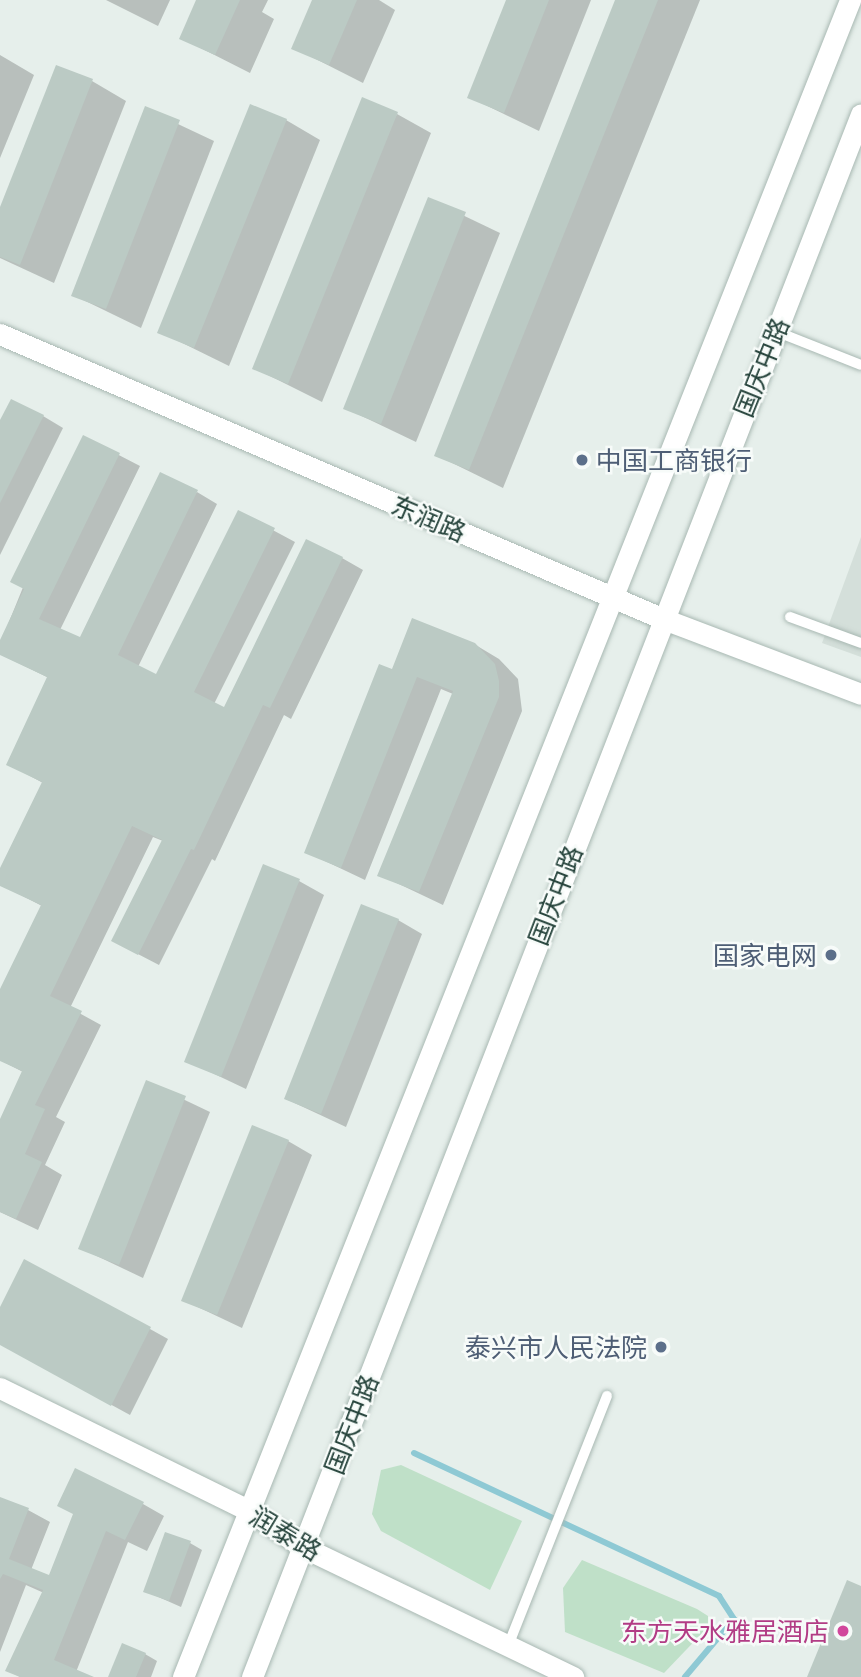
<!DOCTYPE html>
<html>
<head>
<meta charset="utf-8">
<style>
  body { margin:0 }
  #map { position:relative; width:861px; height:1677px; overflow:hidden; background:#e6efeb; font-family:Commissioner,"Noto Sans SC",sans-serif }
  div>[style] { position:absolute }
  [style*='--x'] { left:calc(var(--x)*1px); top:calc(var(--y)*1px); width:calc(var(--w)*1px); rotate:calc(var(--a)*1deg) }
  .built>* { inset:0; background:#d4dfda }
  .green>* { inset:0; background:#bfe0c8 }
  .shadow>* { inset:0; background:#0003 }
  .stream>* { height:6px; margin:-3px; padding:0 3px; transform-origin:3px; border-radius:3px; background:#8ec9d4 }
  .building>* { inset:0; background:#bbcac4 }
  .roads { filter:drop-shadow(0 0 2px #a8b8b2) drop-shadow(0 0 2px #a8b8b2) }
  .service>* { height:10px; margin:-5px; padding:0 5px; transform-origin:5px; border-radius:5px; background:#fff }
  .tertiary>* { height:21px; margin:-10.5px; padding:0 10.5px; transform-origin:10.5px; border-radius:10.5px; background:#fff }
  .secondary>* { height:21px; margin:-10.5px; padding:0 10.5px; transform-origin:10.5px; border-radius:10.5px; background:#fff }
  .dots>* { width:19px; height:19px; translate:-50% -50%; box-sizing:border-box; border:4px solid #f7fbf9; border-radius:50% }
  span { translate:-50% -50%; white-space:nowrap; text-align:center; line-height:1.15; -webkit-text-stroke:5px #f7fbf9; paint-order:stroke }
  .street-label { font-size:26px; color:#24423a }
  .service-label { font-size:26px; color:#4e5e75 }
  .left { translate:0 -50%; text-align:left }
  .right { translate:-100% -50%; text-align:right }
  .hotel-label { font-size:26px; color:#b23c85 }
</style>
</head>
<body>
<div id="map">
  <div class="built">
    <div style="clip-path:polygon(861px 537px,861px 657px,822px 643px)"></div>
  </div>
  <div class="green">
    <div style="clip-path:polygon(401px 1465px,522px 1521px,490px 1590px,381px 1531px,372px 1514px,381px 1470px)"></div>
    <div style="clip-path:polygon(582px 1560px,697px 1609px,708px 1616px,708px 1627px,664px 1673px,565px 1632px,563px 1588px)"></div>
  </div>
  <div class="shadow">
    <div style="clip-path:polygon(106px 0,170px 0,158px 26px)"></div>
    <div style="clip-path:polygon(198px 0,268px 0,262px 12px,274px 19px,250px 73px,181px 38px)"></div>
    <div style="clip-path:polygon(314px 0,379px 0,395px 10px,363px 83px,294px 48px)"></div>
    <div style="clip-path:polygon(508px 0,591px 0,539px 131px,469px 97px)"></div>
    <div style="clip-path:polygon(617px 0,700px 0,503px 488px,436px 455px)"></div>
    <div style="clip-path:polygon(0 55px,34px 75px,0 158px)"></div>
    <div style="clip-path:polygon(92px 81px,126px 101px,54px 283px,0 258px,0 212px)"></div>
    <div style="clip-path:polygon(146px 109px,214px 141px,141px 328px,73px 295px)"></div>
    <div style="clip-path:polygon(397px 114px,431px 133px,322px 402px,254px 368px)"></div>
    <div style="clip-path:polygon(286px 120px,320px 140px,229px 366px,160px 332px)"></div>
    <div style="clip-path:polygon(429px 199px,500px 233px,416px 442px,345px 408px)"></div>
    <div style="clip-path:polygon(43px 416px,63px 428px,0 555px,0 424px)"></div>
    <div style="clip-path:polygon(84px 437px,140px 466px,60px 630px,81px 639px,197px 492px,217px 504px,138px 667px,157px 676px,239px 512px,295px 542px,214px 704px,225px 709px,342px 558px,363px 570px,291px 719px,284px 715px,215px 861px,212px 859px,159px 965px,134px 952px,163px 841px,153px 837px,70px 1008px,101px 1025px,56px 1117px,65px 1122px,45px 1165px,62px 1175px,38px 1230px,0 1212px,0 1123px,23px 1072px,0 1060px,0 993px,42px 906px,0 884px,0 872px,43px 783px,8px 764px,49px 678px,0 654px,0 644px)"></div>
    <div style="clip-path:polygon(474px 644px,499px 659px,518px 679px,522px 711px,443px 905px,380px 875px,453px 694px,441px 689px,365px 880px,306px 852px,393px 671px)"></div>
    <div style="clip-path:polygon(299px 881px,324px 895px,246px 1089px,187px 1061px)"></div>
    <div style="clip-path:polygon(398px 920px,422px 934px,346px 1127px,286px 1099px)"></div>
    <div style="clip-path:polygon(147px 1082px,210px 1112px,143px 1278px,80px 1248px)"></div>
    <div style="clip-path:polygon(288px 1141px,312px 1155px,242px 1328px,183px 1300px)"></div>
    <div style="clip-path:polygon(0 1311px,150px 1329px,168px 1339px,130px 1415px,0 1344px)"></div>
    <div style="clip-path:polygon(0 1504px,28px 1510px,50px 1522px,31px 1570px,50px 1577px,75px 1516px,143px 1504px,164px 1516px,147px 1551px,128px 1542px,76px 1672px,86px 1677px,20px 1677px,7px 1670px,44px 1593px,26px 1585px,0 1652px)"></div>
    <div style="clip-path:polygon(190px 1543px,202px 1550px,181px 1607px,145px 1591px)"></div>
    <div style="clip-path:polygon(145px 1654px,157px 1661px,151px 1677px,110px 1677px)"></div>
  </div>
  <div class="stream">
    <div style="--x:414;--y:1453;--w:337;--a:25.1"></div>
    <div style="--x:719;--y:1596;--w:27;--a:57"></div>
    <div style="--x:734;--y:1619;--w:76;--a:130.2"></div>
  </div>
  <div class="building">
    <div style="clip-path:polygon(196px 0,240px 0,215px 55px,179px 39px)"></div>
    <div style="clip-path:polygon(312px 0,357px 0,329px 65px,291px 49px)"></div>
    <div style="clip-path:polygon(506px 0,549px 0,504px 113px,467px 98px)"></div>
    <div style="clip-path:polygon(615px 0,658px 0,469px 470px,434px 456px)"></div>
    <div style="clip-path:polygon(56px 65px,93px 79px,20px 265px,0 257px,0 207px)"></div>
    <div style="clip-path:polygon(362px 97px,398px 112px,288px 384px,252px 369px)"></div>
    <div style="clip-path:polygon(250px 104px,287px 119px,194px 348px,157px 333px)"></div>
    <div style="clip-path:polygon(145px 106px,180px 120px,106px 309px,71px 296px)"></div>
    <div style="clip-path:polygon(428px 197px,466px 212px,381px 424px,343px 409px)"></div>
    <div style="clip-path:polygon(11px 399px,44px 415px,0 503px,0 420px)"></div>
    <div style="clip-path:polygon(83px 435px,120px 453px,39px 619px,80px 637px,160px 472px,198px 490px,118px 655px,156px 674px,238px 510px,275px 528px,194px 692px,224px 707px,306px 539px,343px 557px,270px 708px,263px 705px,194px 850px,191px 849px,138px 955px,111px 941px,162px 840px,132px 826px,50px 996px,82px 1011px,35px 1105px,45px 1109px,25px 1154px,42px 1162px,16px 1219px,0 1212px,0 1119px,22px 1071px,0 1061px,0 989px,41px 905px,0 886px,0 868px,42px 782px,6px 765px,47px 677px,0 655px,0 640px,24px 589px,10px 582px)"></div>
    <div style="clip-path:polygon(412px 618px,475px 643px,495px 664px,499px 681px,499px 697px,419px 892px,377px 876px,453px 691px,417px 677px,341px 868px,304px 853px,379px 664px,392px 669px)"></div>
    <div style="clip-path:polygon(263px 864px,300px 879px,221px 1077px,184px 1062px)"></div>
    <div style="clip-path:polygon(361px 904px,399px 919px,321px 1114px,284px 1099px)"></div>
    <div style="clip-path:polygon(146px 1080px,186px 1096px,119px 1265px,78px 1249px)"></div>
    <div style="clip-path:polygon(252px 1125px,289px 1140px,217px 1315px,181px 1301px)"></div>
    <div style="clip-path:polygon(24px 1259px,151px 1327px,111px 1406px,0 1345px,0 1307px)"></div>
    <div style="clip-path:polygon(75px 1468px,144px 1502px,125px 1540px,106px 1531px,54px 1660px,94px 1677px,20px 1677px,5px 1671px,43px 1590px,3px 1574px,0 1579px,0 1497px,29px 1508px,9px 1559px,49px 1575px,73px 1514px,57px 1506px)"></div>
    <div style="clip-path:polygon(165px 1532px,191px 1541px,169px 1601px,143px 1592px)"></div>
    <div style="clip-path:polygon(847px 1580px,861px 1586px,861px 1677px,807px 1677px)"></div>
    <div style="clip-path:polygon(122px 1643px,146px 1653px,136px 1677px,108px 1677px)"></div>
  </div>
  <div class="roads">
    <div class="service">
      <div style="--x:775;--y:331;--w:92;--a:21.6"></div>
      <div style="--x:790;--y:617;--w:76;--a:20.1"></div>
      <div style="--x:508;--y:1646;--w:269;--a:-68.4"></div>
    </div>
    <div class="tertiary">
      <div style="--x:0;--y:334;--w:719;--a:23.25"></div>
      <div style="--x:661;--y:618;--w:214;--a:20.8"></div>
      <div style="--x:0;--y:1388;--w:276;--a:26.2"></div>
      <div style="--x:248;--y:1510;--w:66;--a:33.9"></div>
      <div style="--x:303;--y:1547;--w:300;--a:25.7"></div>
    </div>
    <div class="secondary">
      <div style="--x:183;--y:1677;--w:1805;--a:-68.31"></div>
      <div style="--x:252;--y:1677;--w:1677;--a:-68.71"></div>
    </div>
  </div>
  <div class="dots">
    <div style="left:582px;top:460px;background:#5c6f8a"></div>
    <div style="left:831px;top:955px;background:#5c6f8a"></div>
    <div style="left:661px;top:1347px;background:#5c6f8a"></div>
    <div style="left:843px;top:1631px;background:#d1479c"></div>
  </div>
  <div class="street-label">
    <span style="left:761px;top:367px;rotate:-68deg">国庆中路</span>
    <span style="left:429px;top:518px;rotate:23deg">东润路</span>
    <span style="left:555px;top:895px;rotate:-69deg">国庆中路</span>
    <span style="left:351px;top:1424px;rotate:-69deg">国庆中路</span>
    <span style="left:286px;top:1533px;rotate:31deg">润泰路</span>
  </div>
  <div class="service-label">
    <span class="left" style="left:596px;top:460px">中国工商银行</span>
    <span class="right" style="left:817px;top:955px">国家电网</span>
    <span class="right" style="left:647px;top:1347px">泰兴市人民法院</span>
  </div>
  <div class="hotel-label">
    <span class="right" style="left:829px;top:1631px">东方天水雅居酒店</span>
  </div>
</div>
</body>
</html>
